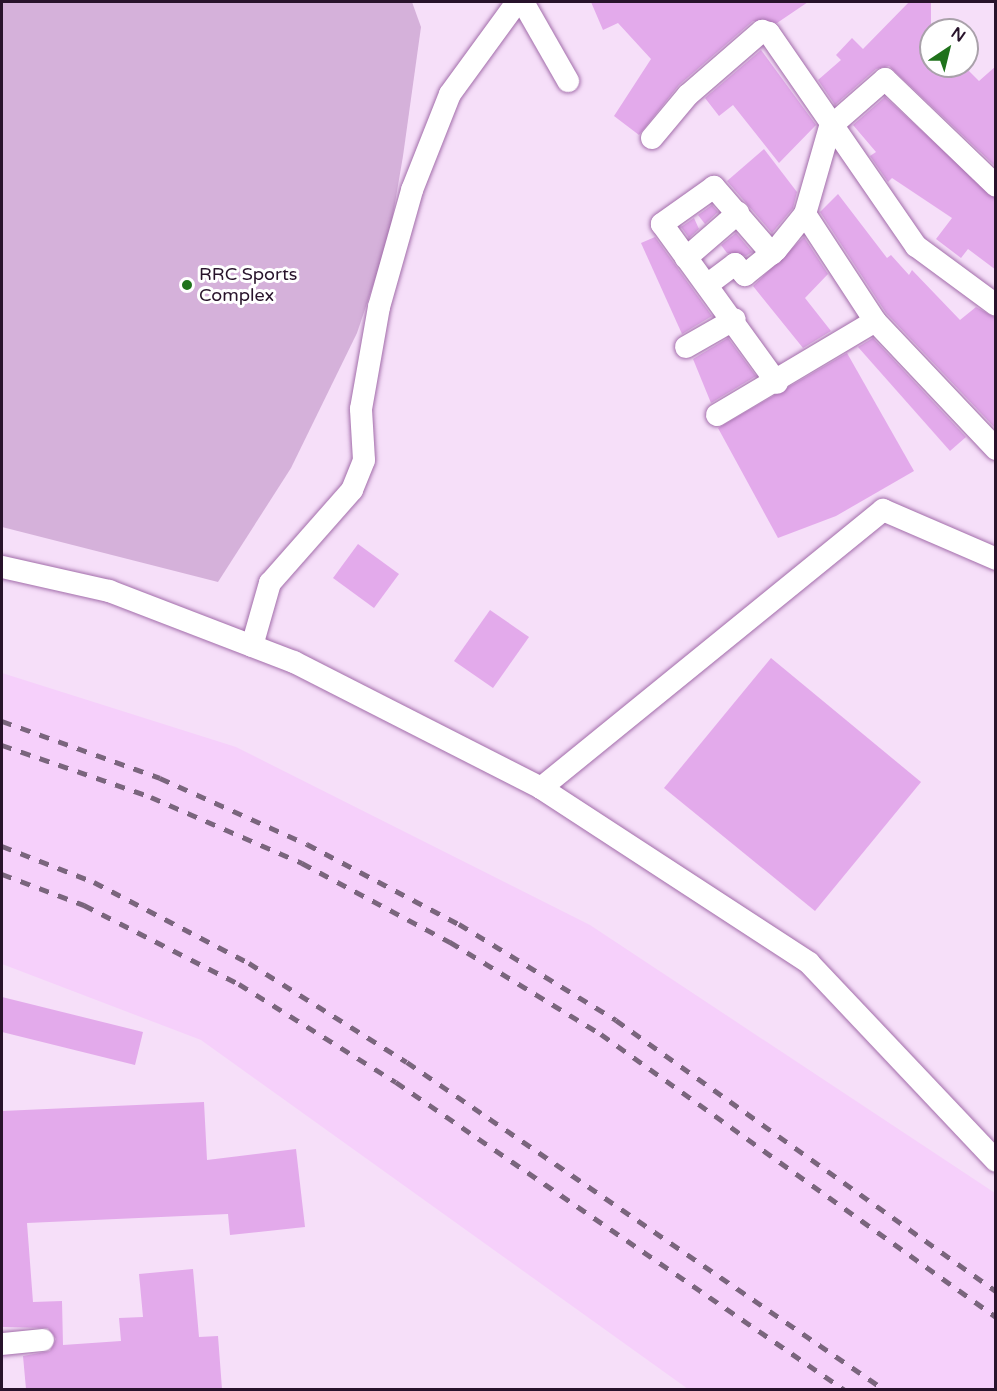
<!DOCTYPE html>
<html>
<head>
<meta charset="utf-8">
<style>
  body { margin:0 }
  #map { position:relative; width:997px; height:1391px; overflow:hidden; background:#f6dff9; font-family:"Varela Round",sans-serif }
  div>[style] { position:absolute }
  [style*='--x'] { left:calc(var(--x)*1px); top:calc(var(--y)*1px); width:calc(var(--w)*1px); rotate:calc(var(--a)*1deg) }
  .built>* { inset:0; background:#f6d0fb }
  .green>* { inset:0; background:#d5b1da }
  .building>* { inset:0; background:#e3aaeb }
  .roads { filter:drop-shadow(0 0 2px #a26daa) drop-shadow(0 0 2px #a26daa) }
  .street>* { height:22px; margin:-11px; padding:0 11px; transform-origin:11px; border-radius:11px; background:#fff }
  .rail>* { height:4.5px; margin-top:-2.25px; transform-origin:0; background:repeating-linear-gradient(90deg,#7a657d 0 10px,transparent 0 20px) }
  .dots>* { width:16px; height:16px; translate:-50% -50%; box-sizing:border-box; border:3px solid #fff; border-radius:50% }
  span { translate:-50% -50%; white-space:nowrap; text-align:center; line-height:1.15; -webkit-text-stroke:6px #fff; paint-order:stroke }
  .poi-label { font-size:18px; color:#28132b }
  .left { translate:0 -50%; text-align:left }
  .frame { position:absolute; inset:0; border:3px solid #28132b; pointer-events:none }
  .north { position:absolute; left:919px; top:18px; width:60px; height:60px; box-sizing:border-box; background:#fff; border:2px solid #a9a1aa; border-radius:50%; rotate:35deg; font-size:16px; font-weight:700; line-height:24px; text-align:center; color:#28132b }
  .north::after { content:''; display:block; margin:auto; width:21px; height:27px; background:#1f721b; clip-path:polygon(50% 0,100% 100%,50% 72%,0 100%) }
</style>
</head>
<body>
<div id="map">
  <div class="built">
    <div style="clip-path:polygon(2px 673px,236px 747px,590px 925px,995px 1193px,995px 1389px,688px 1389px,201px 1040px,2px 964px)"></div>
  </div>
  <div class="green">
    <div style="clip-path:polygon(2px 2px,412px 2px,421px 27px,403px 156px,389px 238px,357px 333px,291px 468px,218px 582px,2px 527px)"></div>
  </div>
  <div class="building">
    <div style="clip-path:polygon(591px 2px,808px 2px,777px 23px,753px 21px,679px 85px,639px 135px,614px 116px,651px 59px,618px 23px,603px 30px)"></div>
    <div style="clip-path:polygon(909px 2px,931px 2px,931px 66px,964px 66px,979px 81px,996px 66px,996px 167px,889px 66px,876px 69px,835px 105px,818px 80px,841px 60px,836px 55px,852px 38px,863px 49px)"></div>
    <div style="clip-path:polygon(761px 50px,816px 125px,779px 163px,733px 105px,719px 116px,705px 98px)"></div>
    <div style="clip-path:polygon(885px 97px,996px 199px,996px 270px,968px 249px,961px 258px,936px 239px,952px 218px,892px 178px,888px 182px,870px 156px,876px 152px,853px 125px)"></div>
    <div style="clip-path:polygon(764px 149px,797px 192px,793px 208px,772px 233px,727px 181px)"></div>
    <div style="clip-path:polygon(838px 194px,887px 258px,891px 255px,909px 275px,912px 270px,960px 320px,976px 307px,996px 318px,996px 429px,886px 313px,820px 212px)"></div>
    <div style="clip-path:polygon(712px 205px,718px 212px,705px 224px,698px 215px)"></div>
    <div style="clip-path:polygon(694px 218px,699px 229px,689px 238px,681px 227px)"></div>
    <div style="clip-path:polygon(736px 233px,752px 252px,746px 256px,727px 253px,721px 245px)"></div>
    <div style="clip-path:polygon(655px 237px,712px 316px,682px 334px,641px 243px)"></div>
    <div style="clip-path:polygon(804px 237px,828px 274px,805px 298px,831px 331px,803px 348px,753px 286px)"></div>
    <div style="clip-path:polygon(728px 338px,756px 376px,711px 403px,693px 359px)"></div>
    <div style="clip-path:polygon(873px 338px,966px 437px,950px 451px,858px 347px)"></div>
    <div style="clip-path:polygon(847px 353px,914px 471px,836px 516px,778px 538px,718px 428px)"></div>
    <div style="clip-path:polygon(358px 544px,399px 574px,374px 608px,333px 578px)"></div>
    <div style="clip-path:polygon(490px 610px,529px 637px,493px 688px,454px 661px)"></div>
    <div style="clip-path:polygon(771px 658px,921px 782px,815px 911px,664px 788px)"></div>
    <div style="clip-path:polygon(2px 997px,143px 1032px,135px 1065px,2px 1032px)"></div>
    <div style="clip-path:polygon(204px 1102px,207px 1160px,296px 1149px,305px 1227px,230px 1235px,228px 1214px,27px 1223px,33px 1302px,62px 1301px,63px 1345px,121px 1341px,119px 1318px,143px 1317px,139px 1274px,193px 1269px,199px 1337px,218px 1336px,222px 1389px,26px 1389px,23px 1356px,50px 1351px,56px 1339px,48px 1328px,2px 1327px,2px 1111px)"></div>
  </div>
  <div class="roads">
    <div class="street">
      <div style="--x:523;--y:2;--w:91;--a:60.3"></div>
      <div style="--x:652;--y:138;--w:56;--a:-50.1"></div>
      <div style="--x:688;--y:95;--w:98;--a:-40.9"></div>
      <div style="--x:762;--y:31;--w:7;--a:16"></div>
      <div style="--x:769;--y:33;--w:259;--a:55.4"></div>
      <div style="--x:916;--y:246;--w:99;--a:36.4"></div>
      <div style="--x:805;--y:214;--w:128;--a:56.8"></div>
      <div style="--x:875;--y:321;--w:176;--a:46.6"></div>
      <div style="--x:772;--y:254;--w:89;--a:-130.9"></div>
      <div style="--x:714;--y:187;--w:64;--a:144.6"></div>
      <div style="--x:662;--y:224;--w:196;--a:54.1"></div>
      <div style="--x:686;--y:258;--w:69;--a:-40.9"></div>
      <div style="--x:707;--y:285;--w:35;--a:-37"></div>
      <div style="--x:735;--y:264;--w:15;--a:48"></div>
      <div style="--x:745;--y:275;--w:40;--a:-39"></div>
      <div style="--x:776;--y:250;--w:46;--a:-51.1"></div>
      <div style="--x:805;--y:214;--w:91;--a:-74"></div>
      <div style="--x:830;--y:127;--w:73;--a:-41.1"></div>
      <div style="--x:885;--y:79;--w:154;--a:43.9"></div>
      <div style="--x:686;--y:347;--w:56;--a:-29.7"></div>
      <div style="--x:717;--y:415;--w:184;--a:-30.7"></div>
      <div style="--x:2;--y:567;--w:110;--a:12.6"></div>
      <div style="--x:109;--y:591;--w:198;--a:21"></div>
      <div style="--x:294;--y:662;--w:277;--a:27"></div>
      <div style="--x:541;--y:788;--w:320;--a:33.1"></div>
      <div style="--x:809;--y:963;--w:272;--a:46.6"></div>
      <div style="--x:252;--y:646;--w:66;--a:-74.1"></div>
      <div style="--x:270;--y:583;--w:124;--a:-48.6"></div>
      <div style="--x:352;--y:490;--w:32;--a:-68"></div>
      <div style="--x:364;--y:460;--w:51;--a:-93.4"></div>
      <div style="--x:361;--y:409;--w:104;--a:-80"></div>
      <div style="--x:379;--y:307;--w:122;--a:-74.2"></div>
      <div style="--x:412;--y:190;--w:103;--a:-68.4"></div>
      <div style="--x:450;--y:94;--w:114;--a:-53.9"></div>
      <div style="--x:541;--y:788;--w:441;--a:-39.1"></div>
      <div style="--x:883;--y:510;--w:123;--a:23.4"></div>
      <div style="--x:2;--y:1344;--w:41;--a:-5.6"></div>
    </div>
  </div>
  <div class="rail">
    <div style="--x:2;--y:721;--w:168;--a:19.8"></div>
    <div style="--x:160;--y:778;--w:161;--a:24.2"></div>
    <div style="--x:307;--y:844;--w:172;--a:27.8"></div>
    <div style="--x:459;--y:924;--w:184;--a:31.4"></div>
    <div style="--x:616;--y:1020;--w:467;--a:35.5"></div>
    <div style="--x:2;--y:745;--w:158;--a:19.2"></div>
    <div style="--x:151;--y:797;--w:165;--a:23.6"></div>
    <div style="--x:302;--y:863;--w:168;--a:28.1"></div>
    <div style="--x:450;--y:942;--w:177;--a:31.4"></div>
    <div style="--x:601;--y:1034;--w:486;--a:35.6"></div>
    <div style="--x:2;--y:846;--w:99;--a:21.4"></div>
    <div style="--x:94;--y:882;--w:175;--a:27.6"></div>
    <div style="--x:249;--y:963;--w:186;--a:32.1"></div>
    <div style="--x:407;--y:1062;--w:580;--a:34.46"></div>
    <div style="--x:2;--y:874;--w:88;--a:20.7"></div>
    <div style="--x:84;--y:905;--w:174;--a:27"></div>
    <div style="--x:239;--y:984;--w:185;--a:32"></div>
    <div style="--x:396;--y:1082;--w:544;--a:34.45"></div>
  </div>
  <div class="dots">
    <div style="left:187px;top:285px;background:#1f721b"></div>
  </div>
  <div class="poi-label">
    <span class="left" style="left:199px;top:285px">RRC Sports<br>Complex</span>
  </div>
  <div class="frame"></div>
  <div class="north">N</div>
</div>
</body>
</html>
